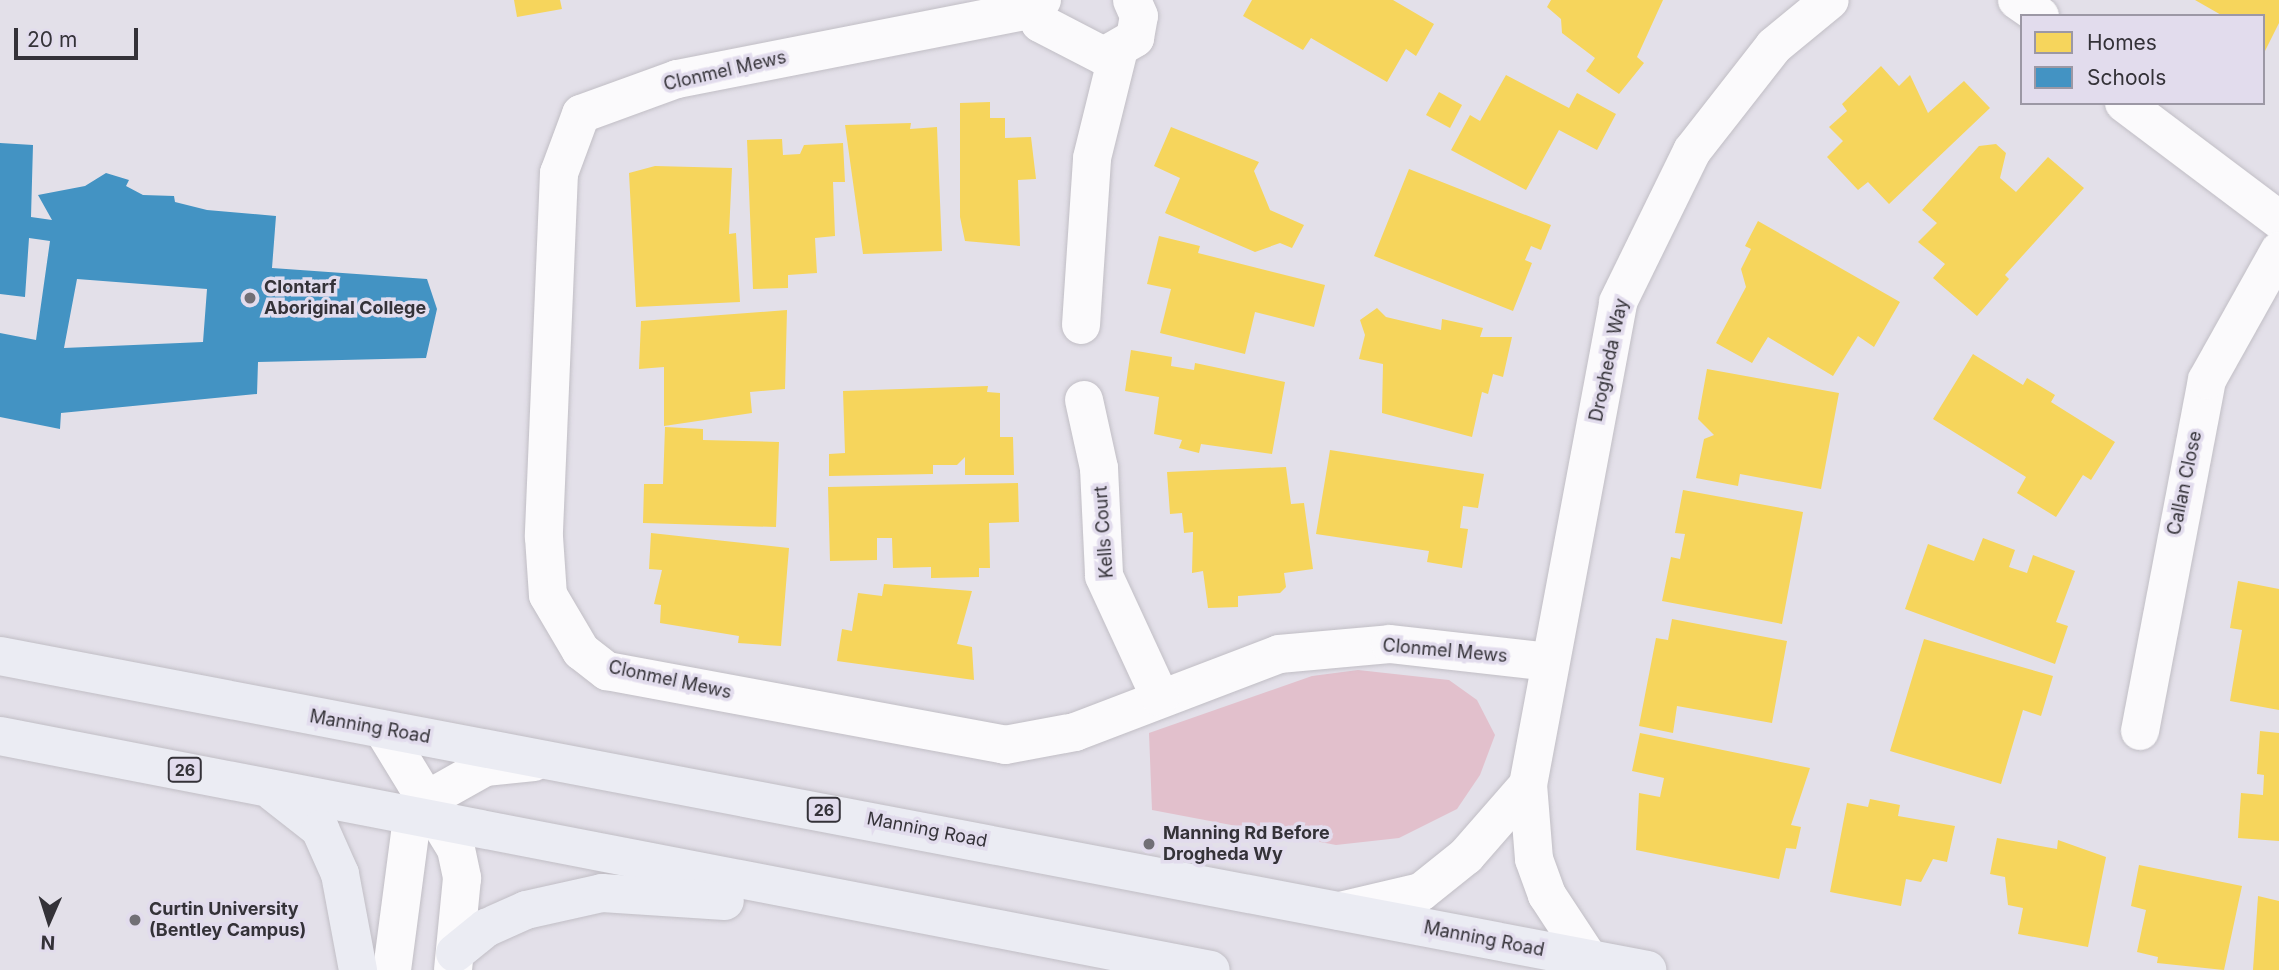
<!DOCTYPE html>
<html>
<head>
<meta charset="utf-8">
<style>
  body { margin:0 }
  #map { position:relative; width:2279px; height:970px; overflow:hidden; background:#e3e0e9; font-family:Inter,sans-serif }
  div>[style] { position:absolute }
  [style*='--x'] { left:calc(var(--x)*1px); top:calc(var(--y)*1px); width:calc(var(--w)*1px); rotate:calc(var(--a)*1deg) }
  .green>* { inset:0; background:#e2c0cc }
  .homes>* { inset:0; background:#f6d55c }
  .schools>* { inset:0; background:#4393c3 }
  .roads { filter:drop-shadow(0 0 2px #c1bec5) drop-shadow(0 0 2px #c1bec5) }
  .minor>* { height:38px; margin:-19px; padding:0 19px; transform-origin:19px; border-radius:19px; background:#fbfafc }
  .major>* { height:38px; margin:-19px; padding:0 19px; transform-origin:19px; border-radius:19px; background:#ebecf3 }
  .dots>* { width:19px; height:19px; translate:-50% -50%; box-sizing:border-box; border:4px solid #e2dced; border-radius:50% }
  span { translate:-50% -50%; white-space:nowrap; text-align:center; line-height:1.15; -webkit-text-stroke:7px #e2dced; paint-order:stroke }
  .shield-label span { padding:2px 5px; background:#e2dced; border:2px solid; border-radius:5px; -webkit-text-stroke-width:0 }
  .shield-label { font-size:16px; color:#343238; font-weight:700 }
  .street-label { font-size:18px; color:#343238 }
  .poi-label { font-size:18px; color:#343238; font-weight:700 }
  .left { translate:0 -50%; text-align:left }
  .legend { position:absolute; left:2020px; top:14px; width:245px; height:91px; box-sizing:border-box; background:#e2dced; border:2px solid #9c98a5; margin:0; padding:9px 12px; list-style:none; font-size:21px; color:#343238 }
  .legend li { display:flex; align-items:center; gap:14px; height:35px }
  .legend b { width:35px; border:2px solid #9c98a5 }
  .north { position:absolute; left:14px; top:886px; width:70px; height:70px; -webkit-text-stroke:5px #e2dced; paint-order:stroke; rotate:183deg; font-size:19px; font-weight:700; line-height:28px; text-align:center; color:#343238 }
  .north::after { content:''; display:block; margin:auto; width:24px; height:32px; background:#343238; clip-path:polygon(50% 0,100% 100%,50% 72%,0 100%) }
  .scale { position:absolute; left:14px; top:28px; width:124px; height:32px; box-sizing:border-box; border:4px solid #343238; border-top:0; padding-left:9px; font-size:21px; line-height:24px; white-space:nowrap; color:#343238; -webkit-text-stroke:5px #e2dced; paint-order:stroke }
</style>
</head>
<body>
<div id="map">
  <div class="green">
    <div style="clip-path:polygon(1358px 670px,1449px 680px,1477px 700px,1495px 735px,1480px 775px,1457px 809px,1399px 838px,1336px 845px,1152px 810px,1149px 733px,1312px 676px)"></div>
  </div>
  <div class="homes">
    <div style="clip-path:polygon(514px 0,560px 0,562px 9px,517px 17px)"></div>
    <div style="clip-path:polygon(1252px 0,1393px 0,1434px 24px,1416px 56px,1406px 49px,1387px 82px,1311px 38px,1303px 50px,1243px 16px)"></div>
    <div style="clip-path:polygon(1551px 0,1663px 0,1637px 57px,1644px 63px,1619px 94px,1586px 71px,1595px 58px,1562px 33px,1561px 19px,1547px 7px)"></div>
    <div style="clip-path:polygon(2195px 0,2279px 0,2279px 23px,2263px 55px,2263px 16px,2223px 16px)"></div>
    <div style="clip-path:polygon(1881px 66px,1899px 86px,1910px 75px,1928px 113px,1964px 81px,1990px 108px,1889px 204px,1868px 182px,1858px 190px,1827px 157px,1843px 141px,1829px 127px,1847px 111px,1842px 104px)"></div>
    <div style="clip-path:polygon(1506px 75px,1569px 108px,1577px 93px,1616px 114px,1597px 150px,1559px 130px,1526px 190px,1451px 150px,1470px 115px,1480px 121px)"></div>
    <div style="clip-path:polygon(1439px 92px,1462px 105px,1450px 128px,1426px 115px)"></div>
    <div style="clip-path:polygon(990px 102px,990px 118px,1005px 118px,1005px 138px,1031px 137px,1036px 179px,1018px 180px,1020px 246px,965px 241px,960px 217px,960px 103px)"></div>
    <div style="clip-path:polygon(911px 123px,910px 129px,937px 127px,942px 251px,863px 254px,845px 125px)"></div>
    <div style="clip-path:polygon(1171px 127px,1259px 162px,1254px 171px,1270px 210px,1304px 225px,1292px 248px,1280px 243px,1255px 252px,1165px 213px,1180px 178px,1154px 166px)"></div>
    <div style="clip-path:polygon(782px 139px,783px 155px,800px 154px,804px 145px,843px 143px,845px 182px,833px 182px,835px 236px,815px 238px,817px 273px,788px 275px,788px 288px,753px 289px,747px 140px)"></div>
    <div style="clip-path:polygon(1996px 144px,2006px 153px,2000px 178px,2016px 192px,2048px 157px,2084px 188px,2005px 275px,2009px 279px,1977px 316px,1933px 278px,1945px 264px,1918px 242px,1937px 223px,1922px 210px,1979px 146px)"></div>
    <div style="clip-path:polygon(655px 166px,732px 168px,729px 234px,736px 233px,740px 302px,636px 307px,629px 173px)"></div>
    <div style="clip-path:polygon(1409px 169px,1551px 225px,1541px 250px,1531px 246px,1525px 260px,1532px 263px,1513px 311px,1374px 256px)"></div>
    <div style="clip-path:polygon(1758px 221px,1900px 302px,1874px 347px,1858px 336px,1833px 376px,1768px 337px,1752px 363px,1716px 343px,1746px 287px,1741px 269px,1751px 249px,1745px 246px)"></div>
    <div style="clip-path:polygon(1159px 236px,1200px 246px,1198px 253px,1325px 285px,1314px 327px,1255px 312px,1245px 354px,1160px 333px,1171px 289px,1147px 284px)"></div>
    <div style="clip-path:polygon(1377px 308px,1386px 317px,1441px 330px,1442px 319px,1483px 328px,1480px 337px,1512px 337px,1503px 377px,1493px 374px,1488px 394px,1482px 392px,1472px 437px,1382px 413px,1383px 364px,1359px 359px,1365px 335px,1360px 320px)"></div>
    <div style="clip-path:polygon(787px 310px,785px 389px,750px 392px,752px 413px,664px 426px,664px 367px,639px 369px,641px 321px)"></div>
    <div style="clip-path:polygon(1131px 350px,1172px 357px,1171px 366px,1194px 370px,1195px 363px,1285px 382px,1272px 454px,1201px 444px,1199px 453px,1179px 448px,1182px 440px,1154px 434px,1159px 397px,1125px 391px)"></div>
    <div style="clip-path:polygon(1973px 354px,2023px 385px,2027px 378px,2055px 395px,2051px 402px,2115px 442px,2091px 480px,2083px 475px,2056px 517px,2017px 493px,2026px 477px,1933px 419px)"></div>
    <div style="clip-path:polygon(1707px 369px,1839px 393px,1821px 489px,1740px 474px,1738px 486px,1696px 478px,1704px 439px,1714px 435px,1698px 419px)"></div>
    <div style="clip-path:polygon(988px 386px,987px 392px,1000px 393px,1000px 437px,1013px 437px,1014px 475px,965px 475px,965px 457px,957px 465px,933px 465px,933px 474px,829px 476px,829px 454px,845px 453px,843px 391px)"></div>
    <div style="clip-path:polygon(665px 427px,703px 429px,703px 440px,779px 442px,776px 527px,643px 523px,644px 484px,663px 484px)"></div>
    <div style="clip-path:polygon(1330px 450px,1484px 474px,1478px 508px,1463px 506px,1460px 528px,1468px 529px,1462px 568px,1427px 562px,1429px 551px,1316px 534px)"></div>
    <div style="clip-path:polygon(1286px 467px,1291px 504px,1304px 503px,1313px 569px,1284px 573px,1286px 587px,1280px 593px,1238px 596px,1238px 607px,1208px 608px,1203px 571px,1192px 573px,1193px 532px,1184px 533px,1182px 513px,1170px 514px,1167px 472px)"></div>
    <div style="clip-path:polygon(1018px 483px,1019px 522px,989px 523px,990px 568px,979px 568px,979px 577px,931px 578px,931px 567px,893px 568px,892px 538px,877px 538px,877px 560px,830px 561px,828px 487px)"></div>
    <div style="clip-path:polygon(1683px 490px,1803px 512px,1782px 624px,1662px 601px,1671px 557px,1680px 559px,1685px 534px,1675px 533px)"></div>
    <div style="clip-path:polygon(651px 533px,789px 548px,781px 646px,738px 643px,739px 636px,660px 623px,661px 605px,654px 604px,662px 570px,649px 569px)"></div>
    <div style="clip-path:polygon(1983px 538px,2015px 550px,2009px 567px,2027px 573px,2033px 555px,2075px 571px,2056px 622px,2068px 626px,2055px 664px,1905px 609px,1928px 544px,1974px 561px)"></div>
    <div style="clip-path:polygon(2238px 581px,2279px 589px,2279px 710px,2230px 701px,2242px 630px,2230px 628px)"></div>
    <div style="clip-path:polygon(884px 584px,972px 591px,957px 644px,972px 647px,974px 680px,837px 661px,842px 629px,852px 631px,858px 593px,882px 596px)"></div>
    <div style="clip-path:polygon(1672px 619px,1787px 641px,1772px 723px,1677px 706px,1673px 733px,1639px 726px,1656px 638px,1668px 640px)"></div>
    <div style="clip-path:polygon(1924px 639px,2053px 676px,2041px 716px,2023px 710px,2001px 784px,1890px 751px)"></div>
    <div style="clip-path:polygon(2260px 731px,2279px 733px,2279px 841px,2238px 838px,2241px 793px,2263px 795px,2264px 775px,2257px 774px)"></div>
    <div style="clip-path:polygon(1640px 733px,1810px 768px,1791px 825px,1801px 827px,1796px 849px,1786px 848px,1779px 879px,1636px 850px,1639px 793px,1660px 797px,1664px 778px,1632px 771px)"></div>
    <div style="clip-path:polygon(1870px 799px,1900px 805px,1898px 816px,1955px 826px,1947px 862px,1933px 859px,1921px 882px,1906px 879px,1901px 906px,1830px 892px,1847px 803px,1868px 807px)"></div>
    <div style="clip-path:polygon(1997px 838px,2057px 849px,2058px 840px,2106px 857px,2088px 947px,2018px 934px,2023px 908px,2008px 905px,2005px 877px,1990px 874px)"></div>
    <div style="clip-path:polygon(2139px 865px,2242px 886px,2224px 970px,2157px 963px,2158px 957px,2137px 952px,2146px 910px,2131px 906px)"></div>
    <div style="clip-path:polygon(2258px 896px,2279px 901px,2279px 970px,2253px 970px)"></div>
  </div>
  <div class="schools">
    <div style="clip-path:polygon(evenodd,0 143px,33px 145px,31px 217px,52px 220px,38px 195px,85px 186px,106px 173px,129px 180px,126px 186px,143px 195px,174px 196px,175px 202px,207px 210px,276px 216px,272px 268px,427px 279px,437px 309px,426px 358px,258px 362px,257px 394px,61px 413px,60px 429px,0 417px,0 333px,36px 340px,50px 241px,29px 238px,25px 297px,0 294px,0 143px,77px 279px,207px 289px,203px 342px,64px 348px,77px 279px)"></div>
  </div>
  <div class="roads">
    <div class="minor">
      <div style="--x:1042;--y:0;--w:12;--a:132"></div>
      <div style="--x:1034;--y:9;--w:364;--a:168.9"></div>
      <div style="--x:677;--y:79;--w:102;--a:160"></div>
      <div style="--x:581;--y:114;--w:63;--a:110.4"></div>
      <div style="--x:559;--y:173;--w:364;--a:92.4"></div>
      <div style="--x:544;--y:537;--w:58;--a:86.1"></div>
      <div style="--x:548;--y:595;--w:65;--a:59.5"></div>
      <div style="--x:581;--y:651;--w:33;--a:38"></div>
      <div style="--x:607;--y:671;--w:405;--a:10.5"></div>
      <div style="--x:1005;--y:745;--w:71;--a:-10.5"></div>
      <div style="--x:1075;--y:732;--w:218;--a:-20.9"></div>
      <div style="--x:1279;--y:654;--w:111;--a:-5.1"></div>
      <div style="--x:1390;--y:644;--w:161;--a:6.4"></div>
      <div style="--x:2017;--y:0;--w:28;--a:35"></div>
      <div style="--x:1034;--y:9;--w:15;--a:67"></div>
      <div style="--x:1040;--y:23;--w:72;--a:27.3"></div>
      <div style="--x:1104;--y:56;--w:36;--a:-30"></div>
      <div style="--x:1135;--y:38;--w:22;--a:-80"></div>
      <div style="--x:1139;--y:16;--w:17;--a:-114"></div>
      <div style="--x:2124;--y:103;--w:194;--a:37"></div>
      <div style="--x:1081;--y:325;--w:167;--a:-86.2"></div>
      <div style="--x:1092;--y:158;--w:108;--a:-76.1"></div>
      <div style="--x:1084;--y:400;--w:70;--a:77.6"></div>
      <div style="--x:1099;--y:468;--w:108;--a:87.3"></div>
      <div style="--x:1104;--y:576;--w:133;--a:65.2"></div>
      <div style="--x:384;--y:731;--w:138;--a:58.6"></div>
      <div style="--x:456;--y:849;--w:30;--a:78"></div>
      <div style="--x:462;--y:878;--w:92;--a:95.6"></div>
      <div style="--x:2140;--y:731;--w:357;--a:-79.2"></div>
      <div style="--x:2207;--y:380;--w:148;--a:-60.8"></div>
      <div style="--x:1340;--y:911;--w:83;--a:-13.2"></div>
      <div style="--x:1421;--y:892;--w:58;--a:-38.7"></div>
      <div style="--x:1466;--y:856;--w:94;--a:-48.9"></div>
      <div style="--x:1589;--y:959;--w:77;--a:-123.3"></div>
      <div style="--x:1547;--y:895;--w:38;--a:-110"></div>
      <div style="--x:1534;--y:859;--w:74;--a:-94.6"></div>
      <div style="--x:1528;--y:785;--w:491;--a:-79.4"></div>
      <div style="--x:1618;--y:302;--w:168;--a:-63.9"></div>
      <div style="--x:1692;--y:151;--w:133;--a:-52"></div>
      <div style="--x:1774;--y:46;--w:72;--a:-39.4"></div>
      <div style="--x:392;--y:970;--w:145;--a:-82.5"></div>
      <div style="--x:411;--y:826;--w:34;--a:-56"></div>
      <div style="--x:430;--y:798;--w:63;--a:-29.4"></div>
      <div style="--x:485;--y:767;--w:49;--a:-5.8"></div>
    </div>
    <div class="major">
      <div style="--x:0;--y:656;--w:1677;--a:10.79"></div>
      <div style="--x:0;--y:736;--w:1233;--a:10.94"></div>
      <div style="--x:273;--y:792;--w:60;--a:38.2"></div>
      <div style="--x:320;--y:829;--w:49;--a:66"></div>
      <div style="--x:340;--y:874;--w:98;--a:79.4"></div>
      <div style="--x:455;--y:953;--w:40;--a:-39"></div>
      <div style="--x:486;--y:928;--w:44;--a:-24.2"></div>
      <div style="--x:526;--y:910;--w:78;--a:-12.6"></div>
      <div style="--x:602;--y:893;--w:123;--a:3.7"></div>
    </div>
  </div>
  <div class="dots">
    <div style="left:250px;top:298px;background:#716f76"></div>
    <div style="left:1149px;top:844px;background:#716f76"></div>
    <div style="left:135px;top:920px;background:#716f76"></div>
  </div>
  <div class="shield-label">
    <span style="left:185px;top:770px">26</span>
    <span style="left:824px;top:810px">26</span>
  </div>
  <div class="street-label">
    <span style="left:725px;top:71px;rotate:-13deg">Clonmel Mews</span>
    <span style="left:1609px;top:360px;rotate:-78deg">Drogheda Way</span>
    <span style="left:2185px;top:483px;rotate:-78deg">Callan Close</span>
    <span style="left:1104px;top:532px;rotate:-94deg">Kells Court</span>
    <span style="left:1445px;top:651px;rotate:5deg">Clonmel Mews</span>
    <span style="left:670px;top:680px;rotate:12deg">Clonmel Mews</span>
    <span style="left:370px;top:727px;rotate:10deg">Manning Road</span>
    <span style="left:927px;top:830px;rotate:11deg">Manning Road</span>
    <span style="left:1484px;top:939px;rotate:11deg">Manning Road</span>
  </div>
  <div class="poi-label">
    <span class="left" style="left:264px;top:298px">Clontarf<br>Aboriginal College</span>
    <span class="left" style="left:1163px;top:844px">Manning Rd Before<br>Drogheda Wy</span>
    <span class="left" style="left:149px;top:920px">Curtin University<br>(Bentley Campus)</span>
  </div>
  <ul class="legend">
  <li><b style="height:19px;background:#f6d55c"></b>Homes</li>
  <li><b style="height:19px;background:#4393c3"></b>Schools</li>
  </ul>
  <div class="north">N</div>
  <div class="scale">20 m</div>
</div>
</body>
</html>
